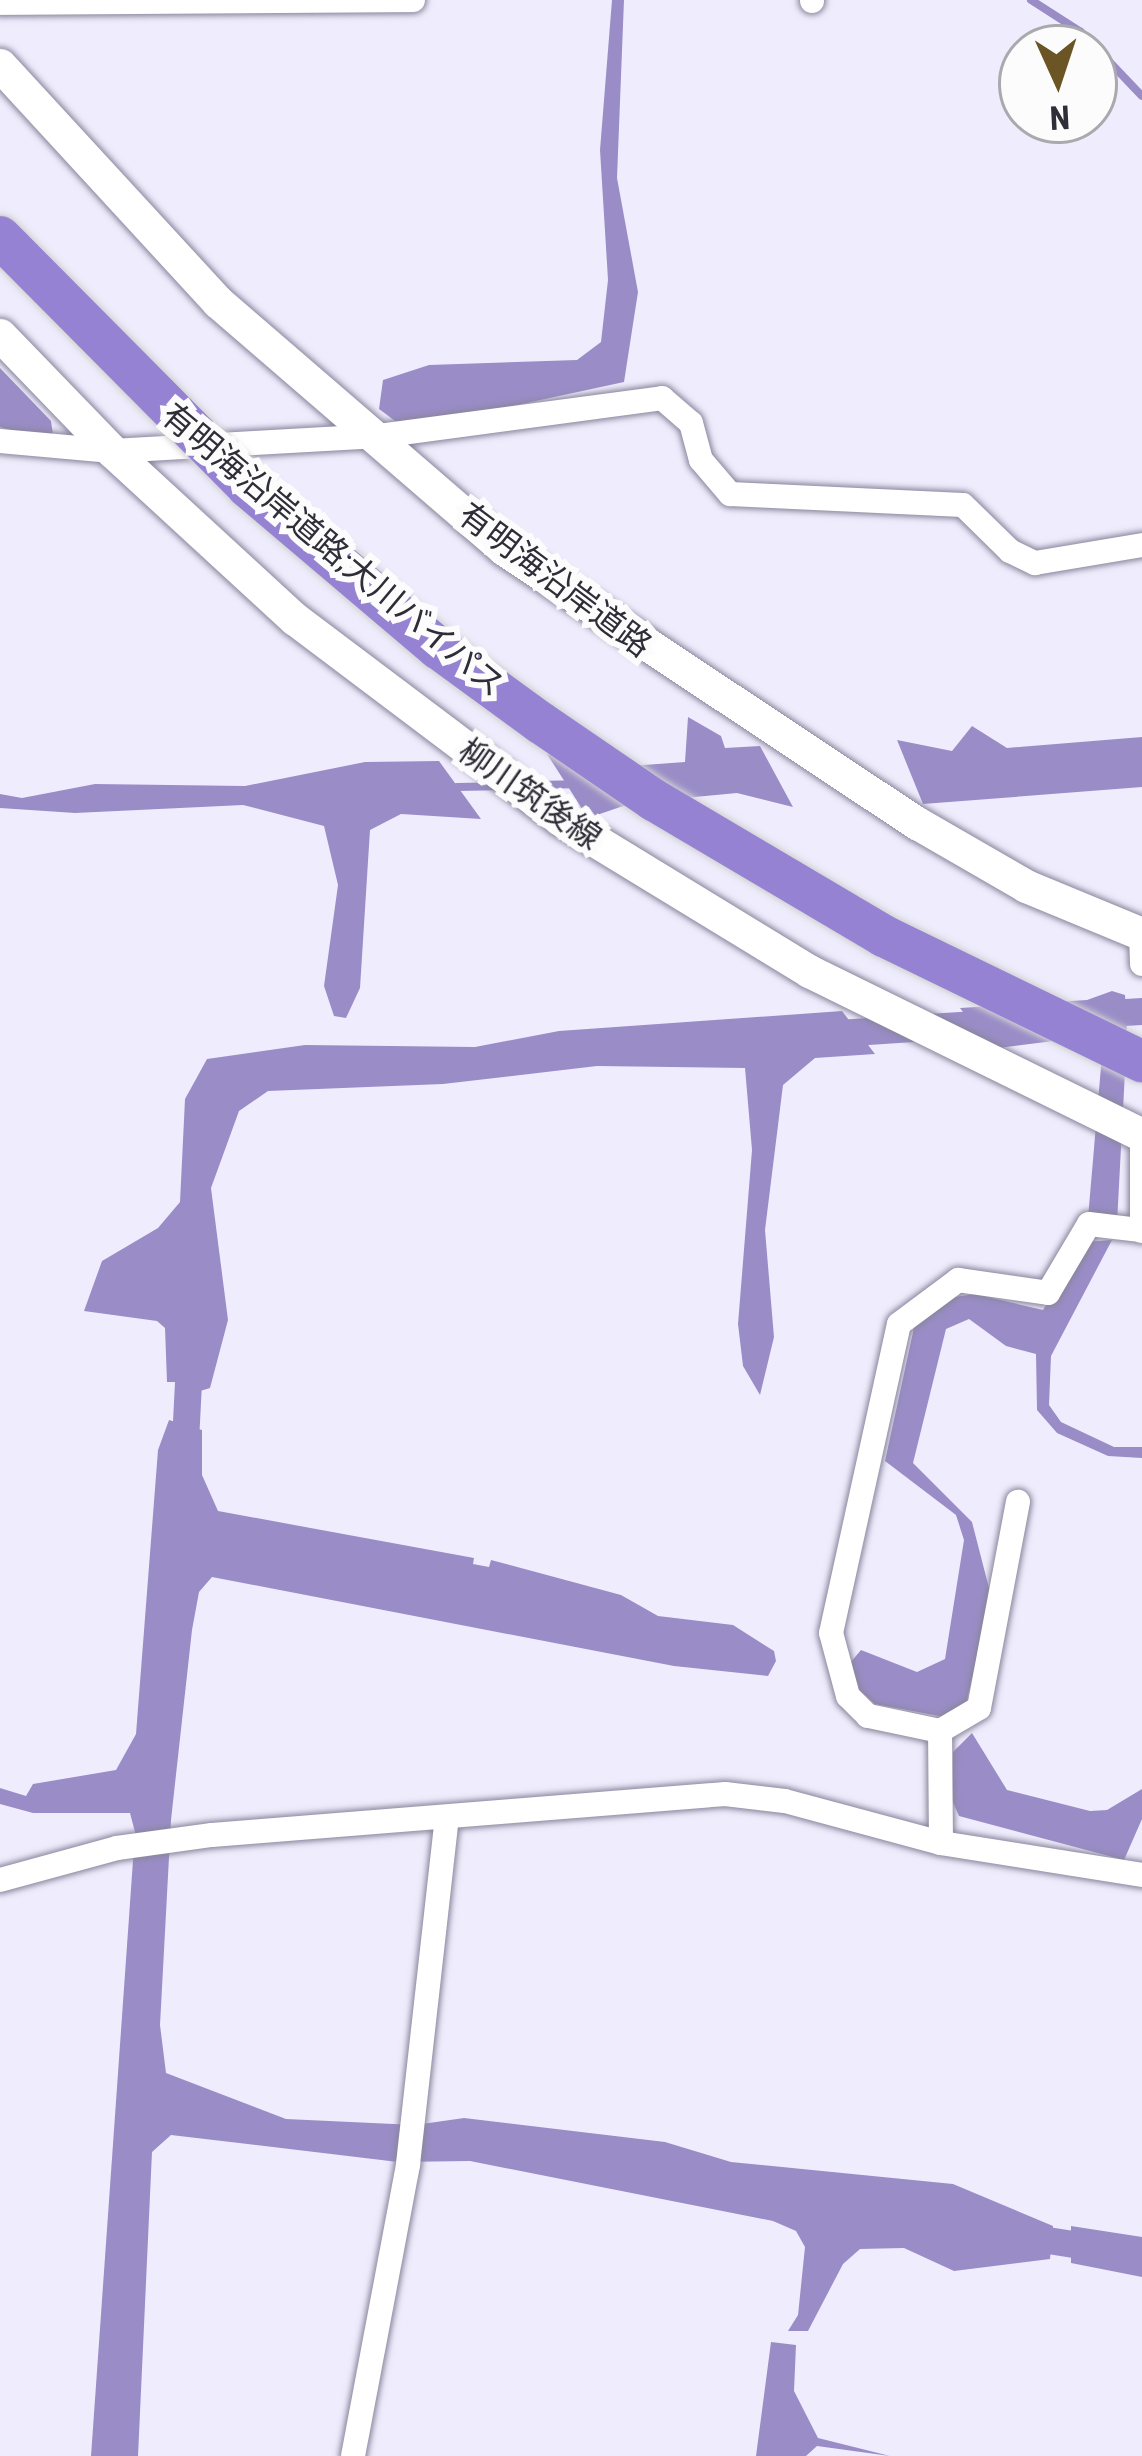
<!DOCTYPE html>
<html>
<head>
<meta charset="utf-8">
<style>
  body { margin:0 }
  #map { position:relative; width:1142px; height:2456px; overflow:hidden; background:#efedfd; font-family:"Roboto Condensed","Noto Sans JP",sans-serif }
  div>[style] { position:absolute }
  [style*='--x'] { left:calc(var(--x)*1px); top:calc(var(--y)*1px); width:calc(var(--w)*1px); rotate:calc(var(--a)*1deg) }
  .water>* { inset:0; background:#9a8dc7 }
  .stream>* { height:8px; margin:-4px; padding:0 4px; transform-origin:4px; border-radius:4px; background:#9a8dc7 }
  .canal>* { height:27px; margin:-13.5px; padding:0 13.5px; transform-origin:13.5px; border-radius:13.5px; background:#9a8dc7 }
  .roads { filter:drop-shadow(0 0 3px #8a859d) drop-shadow(0 0 3px #8a859d) }
  .minor>* { height:24px; margin:-12px; padding:0 12px; transform-origin:12px; border-radius:12px; background:#fff }
  .secondary>* { height:33px; margin:-16.5px; padding:0 16.5px; transform-origin:16.5px; border-radius:16.5px; background:#fff }
  .bridges { filter:drop-shadow(0 0 3px #d1d1d3) drop-shadow(0 0 3px #d1d1d3) }
  .motorway-bridge>* { height:42px; margin:-21px; padding:0 21px; transform-origin:21px; border-radius:21px; background:#9682d2 }
  span { translate:-50% -50%; white-space:nowrap; text-align:center; line-height:1.15; -webkit-text-stroke:12px #fcfcfc; paint-order:stroke }
  .street-label { font-size:33px; color:#2f2d37 }
  .north { position:absolute; left:998px; top:24px; width:120px; height:120px; box-sizing:border-box; background:#fcfcfc; border:3px solid #aaa9ad; border-radius:50%; rotate:177deg; font-size:33px; font-weight:700; line-height:48px; text-align:center; color:#2f2d37 }
  .north::after { content:''; display:block; margin:auto; width:42px; height:54px; background:#6b5524; clip-path:polygon(50% 0,100% 100%,50% 72%,0 100%) }
</style>
</head>
<body>
<div id="map">
  <div class="water">
    <div style="clip-path:polygon(612px 0,624px 0,617px 178px,638px 292px,624px 382px,406px 429px,379px 409px,383px 380px,429px 365px,577px 360px,601px 342px,608px 280px,600px 150px)"></div>
    <div style="clip-path:polygon(0 368px,51px 421px,54px 442px,0 427px)"></div>
    <div style="clip-path:polygon(688px 717px,721px 736px,725px 748px,760px 746px,793px 807px,737px 793px,632px 803px,588px 818px,547px 754px,603px 768px,685px 762px)"></div>
    <div style="clip-path:polygon(972px 726px,1007px 748px,1142px 737px,1142px 787px,923px 804px,897px 740px,952px 751px)"></div>
    <div style="clip-path:polygon(439px 761px,481px 819px,401px 814px,370px 830px,360px 988px,346px 1018px,334px 1016px,324px 986px,338px 885px,324px 826px,243px 805px,75px 813px,0 808px,0 794px,22px 798px,95px 784px,245px 786px,365px 762px)"></div>
    <div style="clip-path:polygon(1112px 991px,1125px 995px,1127px 1034px,1117px 1223px,1088px 1218px,1102px 1055px,1061px 1040px,991px 1049px,960px 1008px,1087px 1000px)"></div>
    <div style="clip-path:polygon(842px 1011px,875px 1054px,815px 1058px,783px 1085px,765px 1230px,774px 1337px,760px 1395px,743px 1366px,738px 1324px,752px 1150px,745px 1068px,597px 1066px,443px 1084px,268px 1091px,239px 1111px,211px 1188px,228px 1320px,210px 1388px,184px 1396px,177px 1382px,167px 1382px,165px 1328px,157px 1321px,84px 1311px,102px 1261px,158px 1228px,180px 1202px,185px 1099px,207px 1059px,305px 1045px,475px 1047px,559px 1031px)"></div>
    <div style="clip-path:polygon(1112px 1240px,1051px 1356px,1049px 1405px,1061px 1422px,1114px 1447px,1142px 1447px,1142px 1458px,1108px 1456px,1057px 1433px,1037px 1410px,1036px 1354px,1006px 1346px,969px 1319px,946px 1329px,913px 1463px,972px 1522px,990px 1592px,987px 1617px,966px 1704px,950px 1718px,875px 1704px,857px 1688px,850px 1663px,861px 1650px,917px 1672px,945px 1659px,964px 1540px,956px 1515px,885px 1461px,915px 1323px,948px 1298px,975px 1294px,1043px 1310px,1085px 1242px)"></div>
    <div style="clip-path:polygon(169px 1420px,202px 1430px,202px 1475px,218px 1511px,474px 1558px,473px 1564px,489px 1567px,491px 1560px,621px 1595px,658px 1616px,733px 1625px,774px 1651px,776px 1661px,768px 1676px,674px 1666px,212px 1577px,199px 1592px,192px 1630px,171px 1820px,160px 2025px,166px 2073px,286px 2119px,415px 2125px,464px 2118px,665px 2142px,731px 2162px,953px 2184px,1053px 2226px,1050px 2259px,954px 2271px,904px 2248px,860px 2249px,843px 2264px,808px 2331px,788px 2331px,798px 2315px,805px 2247px,796px 2231px,773px 2221px,470px 2161px,398px 2162px,171px 2135px,152px 2152px,138px 2456px,91px 2456px,135px 1832px,130px 1813px,33px 1813px,0 1804px,0 1788px,26px 1796px,33px 1784px,116px 1770px,136px 1734px,158px 1450px)"></div>
    <div style="clip-path:polygon(972px 1733px,1007px 1790px,1090px 1811px,1107px 1810px,1142px 1789px,1142px 1819px,1124px 1860px,959px 1816px,951px 1798px,953px 1752px)"></div>
    <div style="clip-path:polygon(1071px 2226px,1142px 2237px,1142px 2277px,1071px 2263px)"></div>
    <div style="clip-path:polygon(771px 2342px,796px 2345px,794px 2391px,818px 2438px,890px 2456px,817px 2446px,806px 2456px,756px 2456px)"></div>
  </div>
  <div class="stream">
    <div style="--x:1031;--y:0;--w:59;--a:32.6"></div>
    <div style="--x:1081;--y:32;--w:88;--a:46.4"></div>
    <div style="--x:535;--y:785;--w:39;--a:-1"></div>
    <div style="--x:457;--y:787;--w:39;--a:-1"></div>
  </div>
  <div class="canal">
    <div style="--x:1092;--y:1014;--w:50;--a:-3.4"></div>
    <div style="--x:823;--y:1034;--w:183;--a:-3.8"></div>
    <div style="--x:184;--y:1461;--w:99;--a:-87.1"></div>
    <div style="--x:1016;--y:2235;--w:128;--a:9"></div>
  </div>
  <div class="roads">
    <div class="minor">
      <div style="--x:812;--y:1;--w:1;--a:-90"></div>
      <div style="--x:0;--y:3;--w:413;--a:-0.4"></div>
      <div style="--x:0;--y:441;--w:112;--a:5.1"></div>
      <div style="--x:112;--y:451;--w:267;--a:-3.2"></div>
      <div style="--x:379;--y:436;--w:286;--a:-7.6"></div>
      <div style="--x:662;--y:398;--w:38;--a:41"></div>
      <div style="--x:691;--y:423;--w:38;--a:75"></div>
      <div style="--x:701;--y:460;--w:45;--a:49.5"></div>
      <div style="--x:730;--y:494;--w:233;--a:2.7"></div>
      <div style="--x:963;--y:505;--w:66;--a:44.4"></div>
      <div style="--x:1010;--y:551;--w:28;--a:26"></div>
      <div style="--x:1035;--y:563;--w:109;--a:-9.5"></div>
      <div style="--x:1141;--y:934;--w:30;--a:88"></div>
      <div style="--x:1142;--y:1133;--w:98;--a:90"></div>
      <div style="--x:940;--y:1731;--w:45;--a:-30.5"></div>
      <div style="--x:979;--y:1708;--w:210;--a:-79.3"></div>
      <div style="--x:941;--y:1843;--w:112;--a:-90.5"></div>
      <div style="--x:940;--y:1731;--w:74;--a:-168.2"></div>
      <div style="--x:868;--y:1716;--w:28;--a:-135"></div>
      <div style="--x:848;--y:1696;--w:65;--a:-105.1"></div>
      <div style="--x:831;--y:1633;--w:316;--a:-77.6"></div>
      <div style="--x:899;--y:1324;--w:74;--a:-36.7"></div>
      <div style="--x:958;--y:1280;--w:91;--a:8.2"></div>
      <div style="--x:1048;--y:1293;--w:80;--a:-59.3"></div>
      <div style="--x:1089;--y:1224;--w:50;--a:6.8"></div>
      <div style="--x:0;--y:1880;--w:121;--a:-15.3"></div>
      <div style="--x:117;--y:1848;--w:96;--a:-7.8"></div>
      <div style="--x:212;--y:1835;--w:515;--a:-4.57"></div>
      <div style="--x:725;--y:1794;--w:60;--a:6.7"></div>
      <div style="--x:785;--y:1801;--w:162;--a:15.1"></div>
      <div style="--x:941;--y:1843;--w:204;--a:9"></div>
      <div style="--x:353;--y:2456;--w:297;--a:-79.3"></div>
      <div style="--x:408;--y:2164;--w:347;--a:-83.6"></div>
    </div>
    <div class="secondary">
      <div style="--x:0;--y:65;--w:322;--a:47.4"></div>
      <div style="--x:218;--y:302;--w:378;--a:40.8"></div>
      <div style="--x:504;--y:549;--w:496;--a:33.6"></div>
      <div style="--x:917;--y:823;--w:126;--a:30"></div>
      <div style="--x:1026;--y:886;--w:126;--a:22.5"></div>
      <div style="--x:0;--y:335;--w:161;--a:46"></div>
      <div style="--x:112;--y:451;--w:248;--a:42.6"></div>
      <div style="--x:295;--y:619;--w:332;--a:37"></div>
      <div style="--x:560;--y:819;--w:292;--a:31.4"></div>
      <div style="--x:809;--y:971;--w:371;--a:26.2"></div>
    </div>
  </div>
  <div class="bridges">
    <div class="motorway-bridge">
      <div style="--x:0;--y:237;--w:352;--a:45.2"></div>
      <div style="--x:248;--y:487;--w:249;--a:40.3"></div>
      <div style="--x:438;--y:648;--w:127;--a:36.1"></div>
      <div style="--x:541;--y:723;--w:137;--a:34.3"></div>
      <div style="--x:654;--y:800;--w:267;--a:30.6"></div>
      <div style="--x:884;--y:936;--w:287;--a:25.9"></div>
    </div>
  </div>
  <div class="street-label">
    <span style="left:333px;top:550px;rotate:40deg">有明海沿岸道路;大川バイパス</span>
    <span style="left:555px;top:580px;rotate:37deg">有明海沿岸道路</span>
    <span style="left:530px;top:794px;rotate:35deg">柳川筑後線</span>
  </div>
  <div class="north">N</div>
</div>
</body>
</html>
